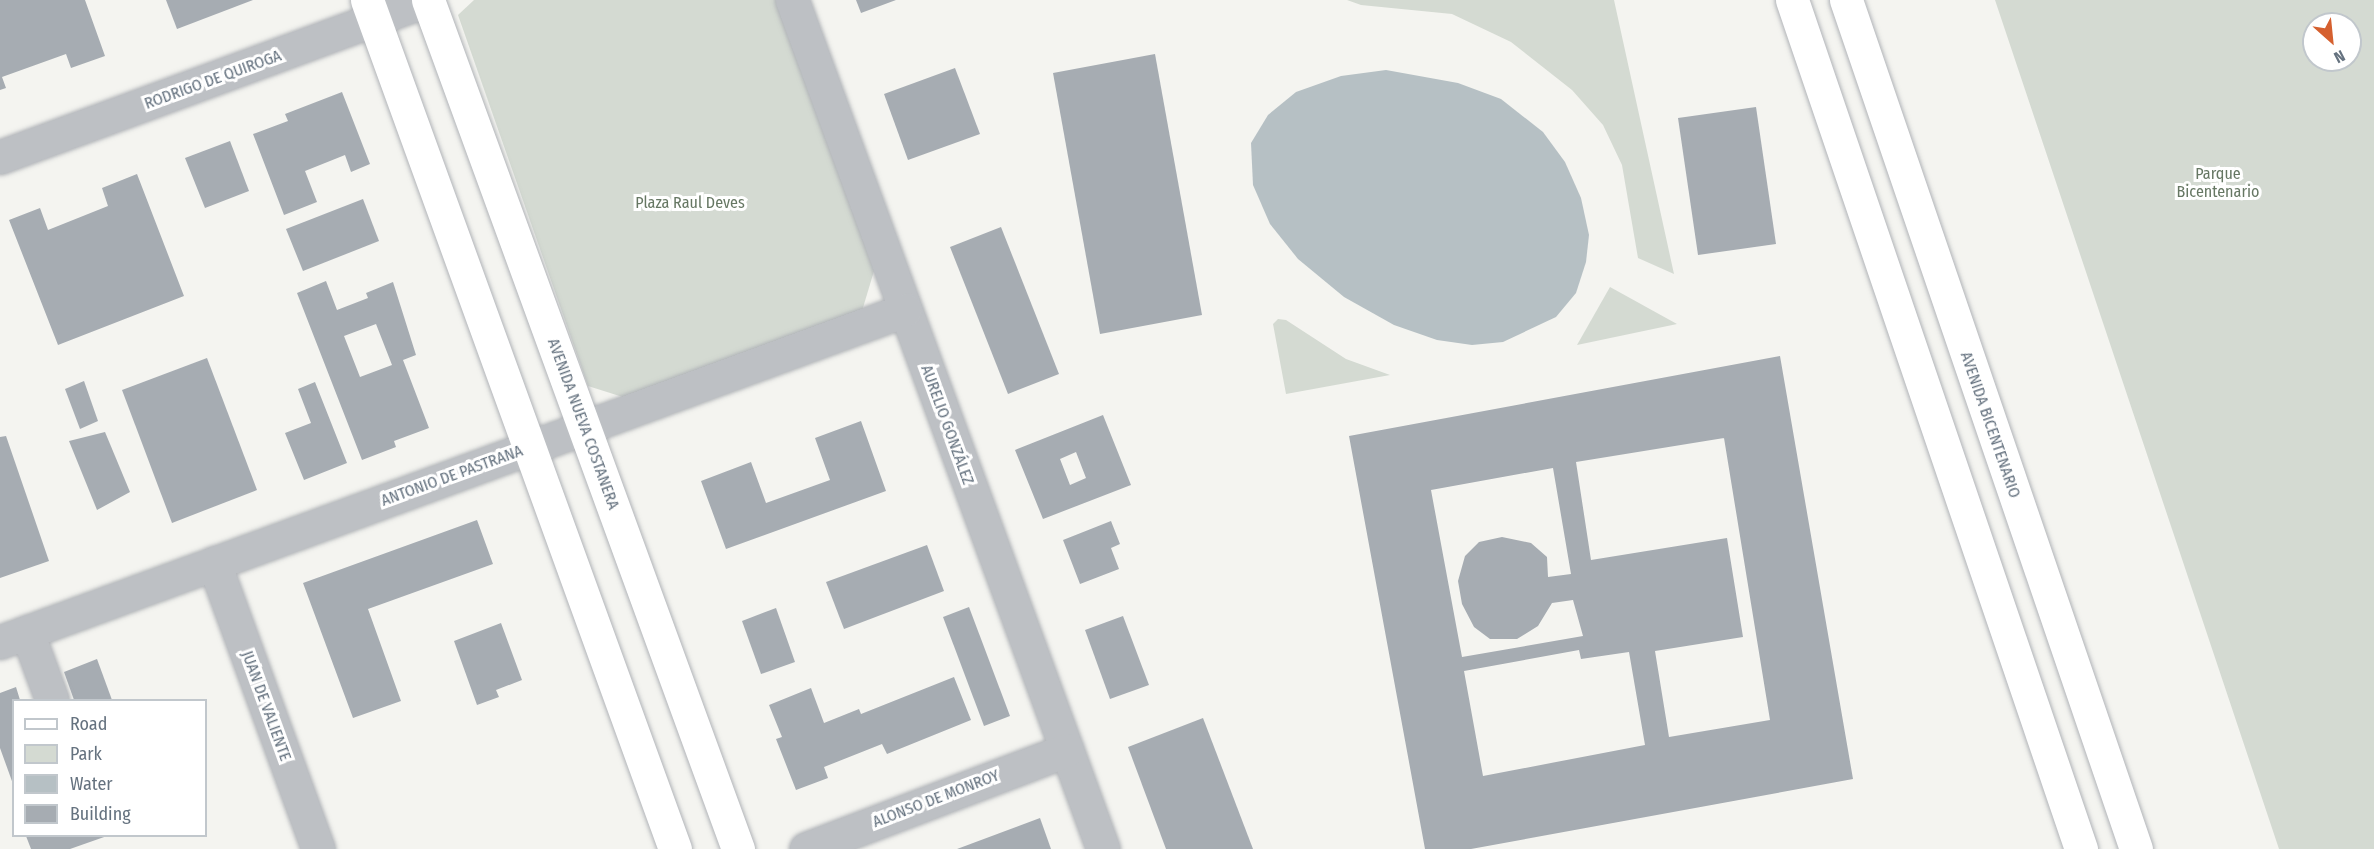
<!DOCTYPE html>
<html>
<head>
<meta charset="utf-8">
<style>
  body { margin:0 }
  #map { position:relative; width:2374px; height:849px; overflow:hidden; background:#f4f4f0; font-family:"Fira Sans Condensed",sans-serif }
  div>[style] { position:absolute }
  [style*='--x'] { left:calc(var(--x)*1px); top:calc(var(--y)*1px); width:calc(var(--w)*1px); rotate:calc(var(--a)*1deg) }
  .green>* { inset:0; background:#d4dad2 }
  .water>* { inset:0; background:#b6c0c4 }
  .building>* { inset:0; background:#a6acb2 }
  .roads { filter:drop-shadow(0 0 2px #b1b4b8) drop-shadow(0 0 2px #b1b4b8) }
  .minor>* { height:33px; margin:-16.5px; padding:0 16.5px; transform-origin:16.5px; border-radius:16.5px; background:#bdc0c4 }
  .major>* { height:33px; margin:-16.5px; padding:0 16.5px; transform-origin:16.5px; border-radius:16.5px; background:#fff }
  span { translate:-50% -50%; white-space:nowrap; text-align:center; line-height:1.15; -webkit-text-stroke:6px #fff; paint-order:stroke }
  .street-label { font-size:16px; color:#65727f }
  .park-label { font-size:16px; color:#667763 }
  .legend { position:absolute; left:12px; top:699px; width:195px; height:138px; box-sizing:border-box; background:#fff; border:2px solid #c1c7cc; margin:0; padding:8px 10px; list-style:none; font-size:18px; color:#65727f }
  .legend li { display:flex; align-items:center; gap:12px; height:30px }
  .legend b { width:30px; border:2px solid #c1c7cc }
  .north { position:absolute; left:2302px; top:12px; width:60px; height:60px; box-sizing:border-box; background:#fff; border:2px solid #c1c7cc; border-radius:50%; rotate:153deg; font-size:16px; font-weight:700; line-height:24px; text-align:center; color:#65727f }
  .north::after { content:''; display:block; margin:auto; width:21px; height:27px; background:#d5602f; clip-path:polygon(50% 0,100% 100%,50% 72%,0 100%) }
</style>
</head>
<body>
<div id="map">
  <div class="green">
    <div style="clip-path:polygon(474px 0,783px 0,877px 261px,862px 311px,626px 398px,588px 386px,458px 15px)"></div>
    <div style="clip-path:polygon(1347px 0,1614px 0,1674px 274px,1638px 258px,1622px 165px,1603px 125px,1572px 90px,1511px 42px,1452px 14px,1361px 5px)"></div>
    <div style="clip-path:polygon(evenodd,1995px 0,2374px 0,2374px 849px,2279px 849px,1995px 0,2314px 24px,2350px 24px,2350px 60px,2314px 60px,2314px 24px)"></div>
    <div style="clip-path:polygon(1610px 287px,1677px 324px,1577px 345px)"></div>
    <div style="clip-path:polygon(1278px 319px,1286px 320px,1346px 359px,1390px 375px,1286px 394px,1273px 324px)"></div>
  </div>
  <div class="water">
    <div style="clip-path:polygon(1386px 70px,1458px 83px,1501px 99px,1543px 132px,1565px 162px,1581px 198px,1589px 235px,1586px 262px,1576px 293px,1556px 317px,1503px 342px,1472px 345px,1437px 340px,1394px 325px,1344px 297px,1298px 259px,1270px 224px,1253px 185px,1251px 143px,1268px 115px,1296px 92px,1341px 76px)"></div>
  </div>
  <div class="building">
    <div style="clip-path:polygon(0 0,85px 0,105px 56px,71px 68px,66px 54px,2px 77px,6px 88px,0 90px)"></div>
    <div style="clip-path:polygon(166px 0,253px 0,177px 29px)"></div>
    <div style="clip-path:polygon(856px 0,896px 0,861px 13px)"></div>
    <div style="clip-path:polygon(1155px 54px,1202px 315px,1100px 334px,1053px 73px)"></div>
    <div style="clip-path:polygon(955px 68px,980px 134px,908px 160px,884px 94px)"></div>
    <div style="clip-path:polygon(342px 92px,370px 164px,351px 172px,345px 155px,305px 171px,317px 202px,284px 215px,253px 134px,288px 121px,285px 114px)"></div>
    <div style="clip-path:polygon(1756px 107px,1776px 244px,1698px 255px,1678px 118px)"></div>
    <div style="clip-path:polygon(230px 141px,249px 191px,205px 208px,185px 158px)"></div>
    <div style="clip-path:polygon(137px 174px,184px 296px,58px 345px,9px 220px,40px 208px,48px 230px,108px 206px,102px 188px)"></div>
    <div style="clip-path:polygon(363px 199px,379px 241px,303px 271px,286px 229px)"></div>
    <div style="clip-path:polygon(1001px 227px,1059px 374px,1008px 394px,950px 247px)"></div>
    <div style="clip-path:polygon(evenodd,326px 281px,337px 310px,368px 298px,366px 293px,393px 282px,416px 355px,403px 360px,429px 428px,394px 441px,396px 447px,362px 460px,297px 293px,326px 281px,376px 324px,392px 365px,360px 377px,344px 336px,376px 324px)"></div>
    <div style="clip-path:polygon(evenodd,1780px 356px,1853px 779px,1471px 849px,1425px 849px,1349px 436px,1780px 356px,1724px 438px,1770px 720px,1669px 737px,1655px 651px,1743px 637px,1727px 538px,1591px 560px,1576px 462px,1724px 438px,1780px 356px,1553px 468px,1571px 574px,1548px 577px,1547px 557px,1531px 543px,1502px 537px,1479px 542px,1465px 556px,1458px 581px,1462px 604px,1474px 627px,1490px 639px,1517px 639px,1538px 626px,1552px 603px,1573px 600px,1583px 636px,1462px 657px,1431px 490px,1553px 468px,1780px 356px,1579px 650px,1581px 659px,1629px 652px,1645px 745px,1483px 776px,1464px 671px,1579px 650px)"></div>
    <div style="clip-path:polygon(207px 358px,257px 490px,172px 523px,122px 390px)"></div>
    <div style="clip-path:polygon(84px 381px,98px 421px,80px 429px,65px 389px)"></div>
    <div style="clip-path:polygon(315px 382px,347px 463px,304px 480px,285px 433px,311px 423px,298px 389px)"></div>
    <div style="clip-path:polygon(evenodd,1103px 415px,1131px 485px,1043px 519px,1015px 450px,1103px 415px,1076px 452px,1086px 478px,1070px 485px,1060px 459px,1076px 452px)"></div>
    <div style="clip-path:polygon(861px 421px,886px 491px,726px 549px,701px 481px,751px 462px,766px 503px,830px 480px,815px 438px)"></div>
    <div style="clip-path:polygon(105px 432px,130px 492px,97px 510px,69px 441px)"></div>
    <div style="clip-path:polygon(6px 436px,49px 561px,0 578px,0 437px)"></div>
    <div style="clip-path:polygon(477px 520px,493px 564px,368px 609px,401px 701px,353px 718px,303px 583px)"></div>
    <div style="clip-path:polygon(1111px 521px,1120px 544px,1111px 548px,1119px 569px,1080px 584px,1063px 540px)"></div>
    <div style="clip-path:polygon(927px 545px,944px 591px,844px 629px,826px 582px)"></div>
    <div style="clip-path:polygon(969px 607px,1010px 716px,984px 726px,943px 617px)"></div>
    <div style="clip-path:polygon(776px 608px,795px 662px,761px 674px,742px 621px)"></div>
    <div style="clip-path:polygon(1123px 616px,1149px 685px,1110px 699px,1085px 630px)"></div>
    <div style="clip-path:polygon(501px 623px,522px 680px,496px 690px,499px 697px,477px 705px,454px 641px)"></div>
    <div style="clip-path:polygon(97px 659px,112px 700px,74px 700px,64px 672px)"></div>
    <div style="clip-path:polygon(954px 677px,971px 720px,887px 754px,882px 744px,824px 767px,828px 778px,796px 790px,776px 739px,782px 737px,769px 705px,811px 688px,824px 723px,859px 709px,861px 714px)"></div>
    <div style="clip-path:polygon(16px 687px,20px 700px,14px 700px,13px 784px,0 748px,0 693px)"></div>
    <div style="clip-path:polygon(1203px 718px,1253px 849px,1166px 849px,1128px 747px)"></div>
    <div style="clip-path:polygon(1040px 818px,1051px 849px,957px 849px)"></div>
    <div style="clip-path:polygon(26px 836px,107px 836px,70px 849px,31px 849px)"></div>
  </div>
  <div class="roads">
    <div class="minor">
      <div style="--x:792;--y:0;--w:904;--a:69.88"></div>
      <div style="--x:0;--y:157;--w:454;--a:-20.2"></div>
      <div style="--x:214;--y:563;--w:304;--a:70"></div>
      <div style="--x:27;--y:632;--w:72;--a:69.8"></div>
      <div style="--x:0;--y:642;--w:964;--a:-20.15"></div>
      <div style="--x:806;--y:849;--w:279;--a:-20.8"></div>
    </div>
    <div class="major">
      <div style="--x:367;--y:0;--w:903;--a:70.06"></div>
      <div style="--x:428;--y:0;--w:904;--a:69.94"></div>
      <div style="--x:1792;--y:0;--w:897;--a:71.2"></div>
      <div style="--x:1846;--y:0;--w:897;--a:71.14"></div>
    </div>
  </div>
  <div class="street-label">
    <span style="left:213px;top:80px;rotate:-20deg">RODRIGO DE QUIROGA</span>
    <span style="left:583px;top:424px;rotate:70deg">AVENIDA NUEVA COSTANERA</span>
    <span style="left:947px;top:425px;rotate:70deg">AURELIO GONZÁLEZ</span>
    <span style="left:1990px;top:425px;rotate:71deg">AVENIDA BICENTENARIO</span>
    <span style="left:452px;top:476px;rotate:-20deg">ANTONIO DE PASTRANA</span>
    <span style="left:266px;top:706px;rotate:70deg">JUAN DE VALIENTE</span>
    <span style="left:936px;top:799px;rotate:-21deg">ALONSO DE MONROY</span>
  </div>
  <div class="park-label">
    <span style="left:2218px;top:183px">Parque<br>Bicentenario</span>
    <span style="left:690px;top:203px">Plaza Raul Deves</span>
  </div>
  <ul class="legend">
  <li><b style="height:8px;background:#fff"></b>Road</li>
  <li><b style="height:16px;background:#d4dad2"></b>Park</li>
  <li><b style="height:16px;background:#b6c0c4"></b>Water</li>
  <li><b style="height:16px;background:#a6acb2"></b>Building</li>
  </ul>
  <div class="north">N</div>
</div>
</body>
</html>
